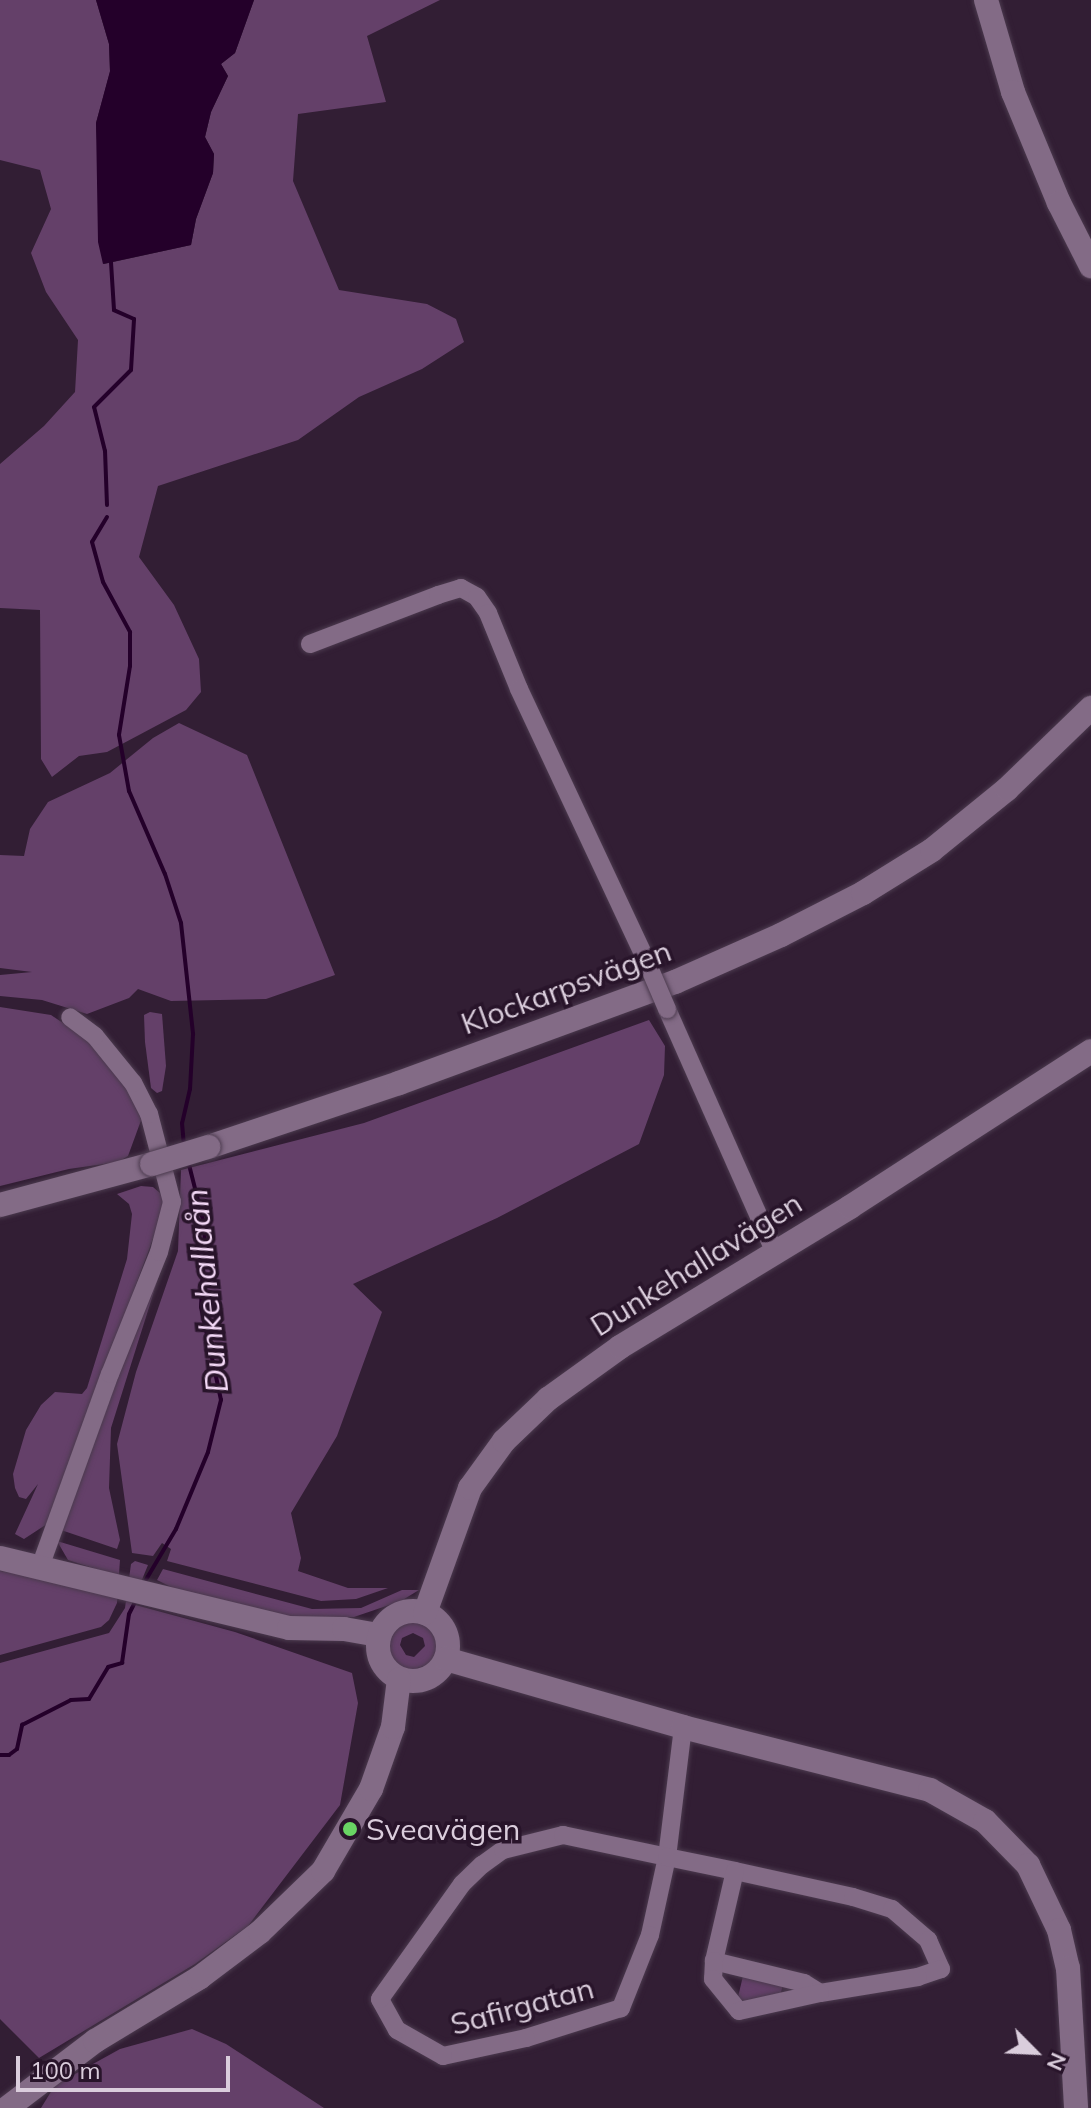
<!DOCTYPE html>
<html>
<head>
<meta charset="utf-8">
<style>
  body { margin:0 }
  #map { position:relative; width:1091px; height:2108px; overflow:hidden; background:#321e34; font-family:Mulish,sans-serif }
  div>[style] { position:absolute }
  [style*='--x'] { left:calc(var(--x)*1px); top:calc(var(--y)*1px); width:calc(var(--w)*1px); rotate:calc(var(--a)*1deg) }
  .green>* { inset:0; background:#644069 }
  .water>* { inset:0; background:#24002a }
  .stream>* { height:4px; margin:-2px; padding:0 2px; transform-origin:2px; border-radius:2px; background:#24002a }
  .roads { filter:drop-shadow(0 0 2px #4b3a4e) drop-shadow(0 0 2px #4b3a4e) }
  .street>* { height:18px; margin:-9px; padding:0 9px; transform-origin:9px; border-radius:9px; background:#836b86 }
  .secondary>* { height:24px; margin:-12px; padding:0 12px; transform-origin:12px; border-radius:12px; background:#836b86 }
  .secondary>.ring { margin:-12px; padding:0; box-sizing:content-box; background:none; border:24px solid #836b86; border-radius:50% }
  .bridges { filter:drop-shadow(0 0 2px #4b3a4e) drop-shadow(0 0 2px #4b3a4e) }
  .street-bridge>* { height:18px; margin:-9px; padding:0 9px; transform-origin:9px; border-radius:9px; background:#836b86 }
  .secondary-bridge>* { height:24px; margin:-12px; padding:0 12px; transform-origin:12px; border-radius:12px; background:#836b86 }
  .dots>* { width:22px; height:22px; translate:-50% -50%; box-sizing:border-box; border:4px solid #28142a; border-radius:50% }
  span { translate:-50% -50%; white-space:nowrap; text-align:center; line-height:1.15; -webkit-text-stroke:7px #28142a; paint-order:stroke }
  .street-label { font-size:30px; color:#dacddc }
  .poi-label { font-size:30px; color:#dacddc }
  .left { translate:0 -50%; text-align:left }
  .water-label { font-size:32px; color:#f4d9f7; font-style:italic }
  .north { position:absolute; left:995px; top:2012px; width:80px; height:80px; -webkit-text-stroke:6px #28142a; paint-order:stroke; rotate:114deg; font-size:22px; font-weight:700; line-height:32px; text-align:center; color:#dacddc }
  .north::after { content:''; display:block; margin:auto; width:28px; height:36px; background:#dacddc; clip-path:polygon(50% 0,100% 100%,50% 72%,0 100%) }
  .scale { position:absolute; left:16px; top:2056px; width:214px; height:36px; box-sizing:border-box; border:4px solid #dacddc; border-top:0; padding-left:10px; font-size:24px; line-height:28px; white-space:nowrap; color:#dacddc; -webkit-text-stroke:6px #28142a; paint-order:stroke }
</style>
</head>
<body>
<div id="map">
  <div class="green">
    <div style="clip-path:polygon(0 0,96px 0,109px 44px,110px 72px,96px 123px,104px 264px,191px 245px,196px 219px,213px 173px,214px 154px,205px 137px,211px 112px,228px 76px,221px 64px,235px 53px,254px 0,440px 0,367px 36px,386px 102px,298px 114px,293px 181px,339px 290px,427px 304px,456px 319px,464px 342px,422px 369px,359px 397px,298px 440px,158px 486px,139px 557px,174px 605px,199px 659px,201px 692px,186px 710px,107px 752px,79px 756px,52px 777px,41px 759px,40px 610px,0 608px,0 464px,44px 426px,75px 392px,78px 340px,46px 292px,31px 253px,51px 209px,40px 170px,0 160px)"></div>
    <div style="clip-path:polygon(179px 723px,247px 755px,335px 975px,266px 999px,171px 1001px,138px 989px,129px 998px,87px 1014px,42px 1000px,0 996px,0 975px,32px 972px,0 968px,0 855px,24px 856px,30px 829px,48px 802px,110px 773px,153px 738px)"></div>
    <div style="clip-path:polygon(0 1007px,51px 1015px,93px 1043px,132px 1094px,143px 1115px,128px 1156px,118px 1162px,69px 1169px,0 1186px)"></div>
    <div style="clip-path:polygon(150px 1012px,162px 1014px,166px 1066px,162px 1091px,157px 1093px,151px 1088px,145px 1042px,144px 1015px)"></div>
    <div style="clip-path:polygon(649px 1020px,665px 1046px,664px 1075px,639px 1144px,497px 1218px,353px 1284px,382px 1312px,337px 1436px,291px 1513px,301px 1558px,298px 1571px,348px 1588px,388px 1588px,356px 1599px,321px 1601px,167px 1561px,171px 1549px,162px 1543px,153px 1556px,132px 1553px,117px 1444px,136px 1372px,178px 1251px,181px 1170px,364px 1123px)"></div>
    <div style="clip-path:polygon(141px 1186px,153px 1187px,160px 1193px,164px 1203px,160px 1220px,47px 1524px,24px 1539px,15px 1534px,38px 1484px,26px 1499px,19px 1497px,15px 1488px,13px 1474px,26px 1430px,41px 1405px,55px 1392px,82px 1394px,87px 1388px,127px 1259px,132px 1214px,129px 1204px,117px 1194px)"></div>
    <div style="clip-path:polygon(173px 1231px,111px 1428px,109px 1488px,120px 1540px,117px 1549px,61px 1530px)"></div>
    <div style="clip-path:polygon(57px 1541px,120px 1560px,117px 1603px,109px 1620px,101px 1627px,0 1655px,0 1571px,52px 1580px,102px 1571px,68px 1560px)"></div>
    <div style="clip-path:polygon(135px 1561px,148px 1565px,132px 1604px,235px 1632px,352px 1673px,358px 1703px,340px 1805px,248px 1926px,195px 1964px,39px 2058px,0 2019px,0 1663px,109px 1633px,125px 1608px,131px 1564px)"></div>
    <div style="clip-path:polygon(163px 1569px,312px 1609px,361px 1608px,402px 1590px,419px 1590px,401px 1601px,354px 1617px,304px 1620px,177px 1590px,157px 1580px)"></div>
    <div style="clip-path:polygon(evenodd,415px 1618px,431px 1626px,437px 1633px,439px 1650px,431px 1664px,407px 1671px,388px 1656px,387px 1638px,397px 1623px,415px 1618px,413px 1633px,423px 1638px,425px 1646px,414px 1657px,406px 1655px,400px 1645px,402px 1638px,413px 1633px)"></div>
    <div style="clip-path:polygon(743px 1976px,783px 1985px,779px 1999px,747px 2005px,738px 1997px)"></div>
    <div style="clip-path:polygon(192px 2029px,226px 2044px,324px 2108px,41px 2108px,55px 2085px,120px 2049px)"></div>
  </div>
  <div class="water">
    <div style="clip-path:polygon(96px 0,254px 0,235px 53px,221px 64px,228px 76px,211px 112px,205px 137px,214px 154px,213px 173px,196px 219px,191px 245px,103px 264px,98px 242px,96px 123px,110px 71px,109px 44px)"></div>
  </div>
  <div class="stream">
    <div style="--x:107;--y:505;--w:54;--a:-92.1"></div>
    <div style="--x:105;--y:451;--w:45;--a:-104"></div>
    <div style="--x:94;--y:407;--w:52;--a:-45"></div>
    <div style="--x:131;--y:370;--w:51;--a:-86.6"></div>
    <div style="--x:134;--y:319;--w:22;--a:-156"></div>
    <div style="--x:114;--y:310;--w:48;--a:-93.6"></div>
    <div style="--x:107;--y:517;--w:29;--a:121"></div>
    <div style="--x:92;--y:542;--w:41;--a:74.6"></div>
    <div style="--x:103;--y:582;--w:57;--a:61.6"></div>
    <div style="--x:130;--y:632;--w:34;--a:90"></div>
    <div style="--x:130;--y:666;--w:70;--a:99.1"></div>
    <div style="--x:119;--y:735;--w:57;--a:79.9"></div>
    <div style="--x:129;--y:791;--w:90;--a:66.6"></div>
    <div style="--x:165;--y:874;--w:52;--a:71.9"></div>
    <div style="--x:181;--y:923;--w:112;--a:83.8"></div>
    <div style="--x:193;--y:1034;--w:55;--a:93.1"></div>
    <div style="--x:190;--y:1089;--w:35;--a:103"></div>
    <div style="--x:182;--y:1123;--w:21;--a:85"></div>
    <div style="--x:144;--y:1583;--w:63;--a:-59.3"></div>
    <div style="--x:176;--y:1529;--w:83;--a:-67.4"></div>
    <div style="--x:208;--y:1452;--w:54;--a:-76"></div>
    <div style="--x:221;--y:1400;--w:95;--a:-102.1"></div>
    <div style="--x:201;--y:1307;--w:79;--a:-87.1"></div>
    <div style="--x:205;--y:1228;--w:69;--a:-104.2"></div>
    <div style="--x:0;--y:1755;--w:9;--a:0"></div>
    <div style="--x:9;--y:1755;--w:10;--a:-37"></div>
    <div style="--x:17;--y:1749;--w:25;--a:-78"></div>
    <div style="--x:22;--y:1725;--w:55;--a:-27"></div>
    <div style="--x:71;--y:1700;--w:18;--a:-3"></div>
    <div style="--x:89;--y:1699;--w:37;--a:-59"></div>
    <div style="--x:108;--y:1667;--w:15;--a:-16"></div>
    <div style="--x:122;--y:1663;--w:49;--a:-81.9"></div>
    <div style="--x:129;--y:1614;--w:18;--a:-63"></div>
  </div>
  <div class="roads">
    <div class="street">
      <div style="--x:310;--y:644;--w:137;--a:-20.9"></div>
      <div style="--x:438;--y:595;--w:24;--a:-17"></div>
      <div style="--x:461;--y:588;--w:18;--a:29"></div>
      <div style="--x:477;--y:597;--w:19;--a:55"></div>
      <div style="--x:488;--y:613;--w:82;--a:67.8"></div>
      <div style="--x:519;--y:689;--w:307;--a:64.9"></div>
      <div style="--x:667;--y:1009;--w:267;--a:66.1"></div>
      <div style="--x:40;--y:1567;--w:205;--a:-70.1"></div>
      <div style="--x:110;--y:1374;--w:131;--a:-68.1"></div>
      <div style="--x:159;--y:1252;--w:52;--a:-75.4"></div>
      <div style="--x:172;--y:1202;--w:91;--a:-104.6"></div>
      <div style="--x:149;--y:1114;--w:35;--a:-117"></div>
      <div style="--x:133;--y:1083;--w:60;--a:-129"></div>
      <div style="--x:95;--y:1036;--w:31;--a:-143"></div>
      <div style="--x:683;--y:1727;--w:131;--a:97"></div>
      <div style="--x:667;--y:1857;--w:80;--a:102.3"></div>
      <div style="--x:650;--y:1935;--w:79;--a:111.7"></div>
      <div style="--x:621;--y:2008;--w:100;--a:162.5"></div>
      <div style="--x:526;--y:2038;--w:85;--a:167.8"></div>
      <div style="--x:443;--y:2056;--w:53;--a:-150.5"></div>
      <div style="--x:397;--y:2030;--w:35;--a:-119"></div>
      <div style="--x:380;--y:1999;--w:141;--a:-54.5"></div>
      <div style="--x:462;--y:1884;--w:28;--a:-44"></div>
      <div style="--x:482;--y:1865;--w:26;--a:-36"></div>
      <div style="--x:503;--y:1850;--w:62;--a:-14"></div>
      <div style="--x:563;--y:1835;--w:106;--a:11.9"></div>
      <div style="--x:667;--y:1857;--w:69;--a:11.6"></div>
      <div style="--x:735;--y:1871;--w:121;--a:12.4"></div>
      <div style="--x:853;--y:1897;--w:41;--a:17.1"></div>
      <div style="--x:892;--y:1909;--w:48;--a:40.7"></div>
      <div style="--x:928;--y:1940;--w:32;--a:66"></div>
      <div style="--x:941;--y:1969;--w:24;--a:161"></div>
      <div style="--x:918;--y:1977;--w:99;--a:170.7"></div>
      <div style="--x:820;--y:1993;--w:19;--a:-148"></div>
      <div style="--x:804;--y:1983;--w:93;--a:-166.3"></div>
      <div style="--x:714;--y:1961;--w:92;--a:-76.9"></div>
      <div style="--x:714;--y:1961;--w:18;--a:93"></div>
      <div style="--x:713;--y:1979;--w:41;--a:50.9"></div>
      <div style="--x:739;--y:2011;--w:83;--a:-12.5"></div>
    </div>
    <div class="secondary">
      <div style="--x:986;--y:0;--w:96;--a:73.6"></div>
      <div style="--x:1013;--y:92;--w:120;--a:67.5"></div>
      <div style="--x:1059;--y:203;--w:71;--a:63.1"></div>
      <div style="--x:208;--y:1147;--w:201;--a:-18.5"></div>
      <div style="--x:399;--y:1083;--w:294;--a:-20.1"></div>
      <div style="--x:675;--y:982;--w:116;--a:-23.9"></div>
      <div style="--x:781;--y:935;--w:92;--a:-27.1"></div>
      <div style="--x:863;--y:893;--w:81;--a:-31.9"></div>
      <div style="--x:932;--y:850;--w:97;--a:-39.1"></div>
      <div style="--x:1007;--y:789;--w:117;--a:-44"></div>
      <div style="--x:0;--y:1205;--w:157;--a:-15.1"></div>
      <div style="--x:0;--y:1558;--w:297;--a:13.6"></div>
      <div style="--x:289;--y:1628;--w:55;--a:1"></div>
      <div style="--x:344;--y:1629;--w:36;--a:10"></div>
      <div class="ring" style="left:378px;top:1611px;width:46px;height:46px"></div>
      <div style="--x:425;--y:1613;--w:133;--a:-70.2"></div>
      <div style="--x:470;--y:1488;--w:58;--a:-54.1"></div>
      <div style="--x:504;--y:1441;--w:61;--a:-43.7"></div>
      <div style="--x:548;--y:1399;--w:89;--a:-35.8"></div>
      <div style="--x:620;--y:1347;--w:269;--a:-31.3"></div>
      <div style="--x:850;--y:1207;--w:287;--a:-32.9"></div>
      <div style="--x:446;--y:1659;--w:247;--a:16"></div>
      <div style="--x:683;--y:1727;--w:255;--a:14.3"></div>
      <div style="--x:930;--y:1790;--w:63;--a:29.4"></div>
      <div style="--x:985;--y:1821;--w:62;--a:45.7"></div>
      <div style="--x:1028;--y:1865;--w:72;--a:64.5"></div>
      <div style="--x:1059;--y:1930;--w:39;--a:77"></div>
      <div style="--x:1068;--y:1968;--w:140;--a:86.7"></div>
      <div style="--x:7;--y:2108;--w:111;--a:-37.3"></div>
      <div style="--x:95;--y:2041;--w:122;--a:-31.2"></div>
      <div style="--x:199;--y:1978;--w:76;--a:-37"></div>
      <div style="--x:260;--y:1932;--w:88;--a:-44.1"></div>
      <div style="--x:323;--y:1871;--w:95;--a:-59.7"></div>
      <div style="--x:371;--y:1789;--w:66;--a:-70.5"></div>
      <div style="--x:393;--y:1727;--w:48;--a:-82.9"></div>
    </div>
  </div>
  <div class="bridges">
    <div class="street-bridge">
      <div style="--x:649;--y:967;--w:46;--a:66.8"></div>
    </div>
    <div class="secondary-bridge">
      <div style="--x:152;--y:1164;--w:59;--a:-16.9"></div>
    </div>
  </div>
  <div class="dots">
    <div style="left:350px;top:1829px;background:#69d464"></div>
  </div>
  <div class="street-label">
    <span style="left:566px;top:987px;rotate:-20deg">Klockarpsvägen</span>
    <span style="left:696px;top:1264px;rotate:-32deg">Dunkehallavägen</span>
    <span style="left:522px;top:2006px;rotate:-15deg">Safirgatan</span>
  </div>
  <div class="poi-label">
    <span class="left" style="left:366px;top:1829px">Sveavägen</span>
  </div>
  <div class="water-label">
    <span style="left:206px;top:1291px;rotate:-96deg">Dunkehallaån</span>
  </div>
  <div class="north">N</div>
  <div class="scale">100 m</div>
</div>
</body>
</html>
